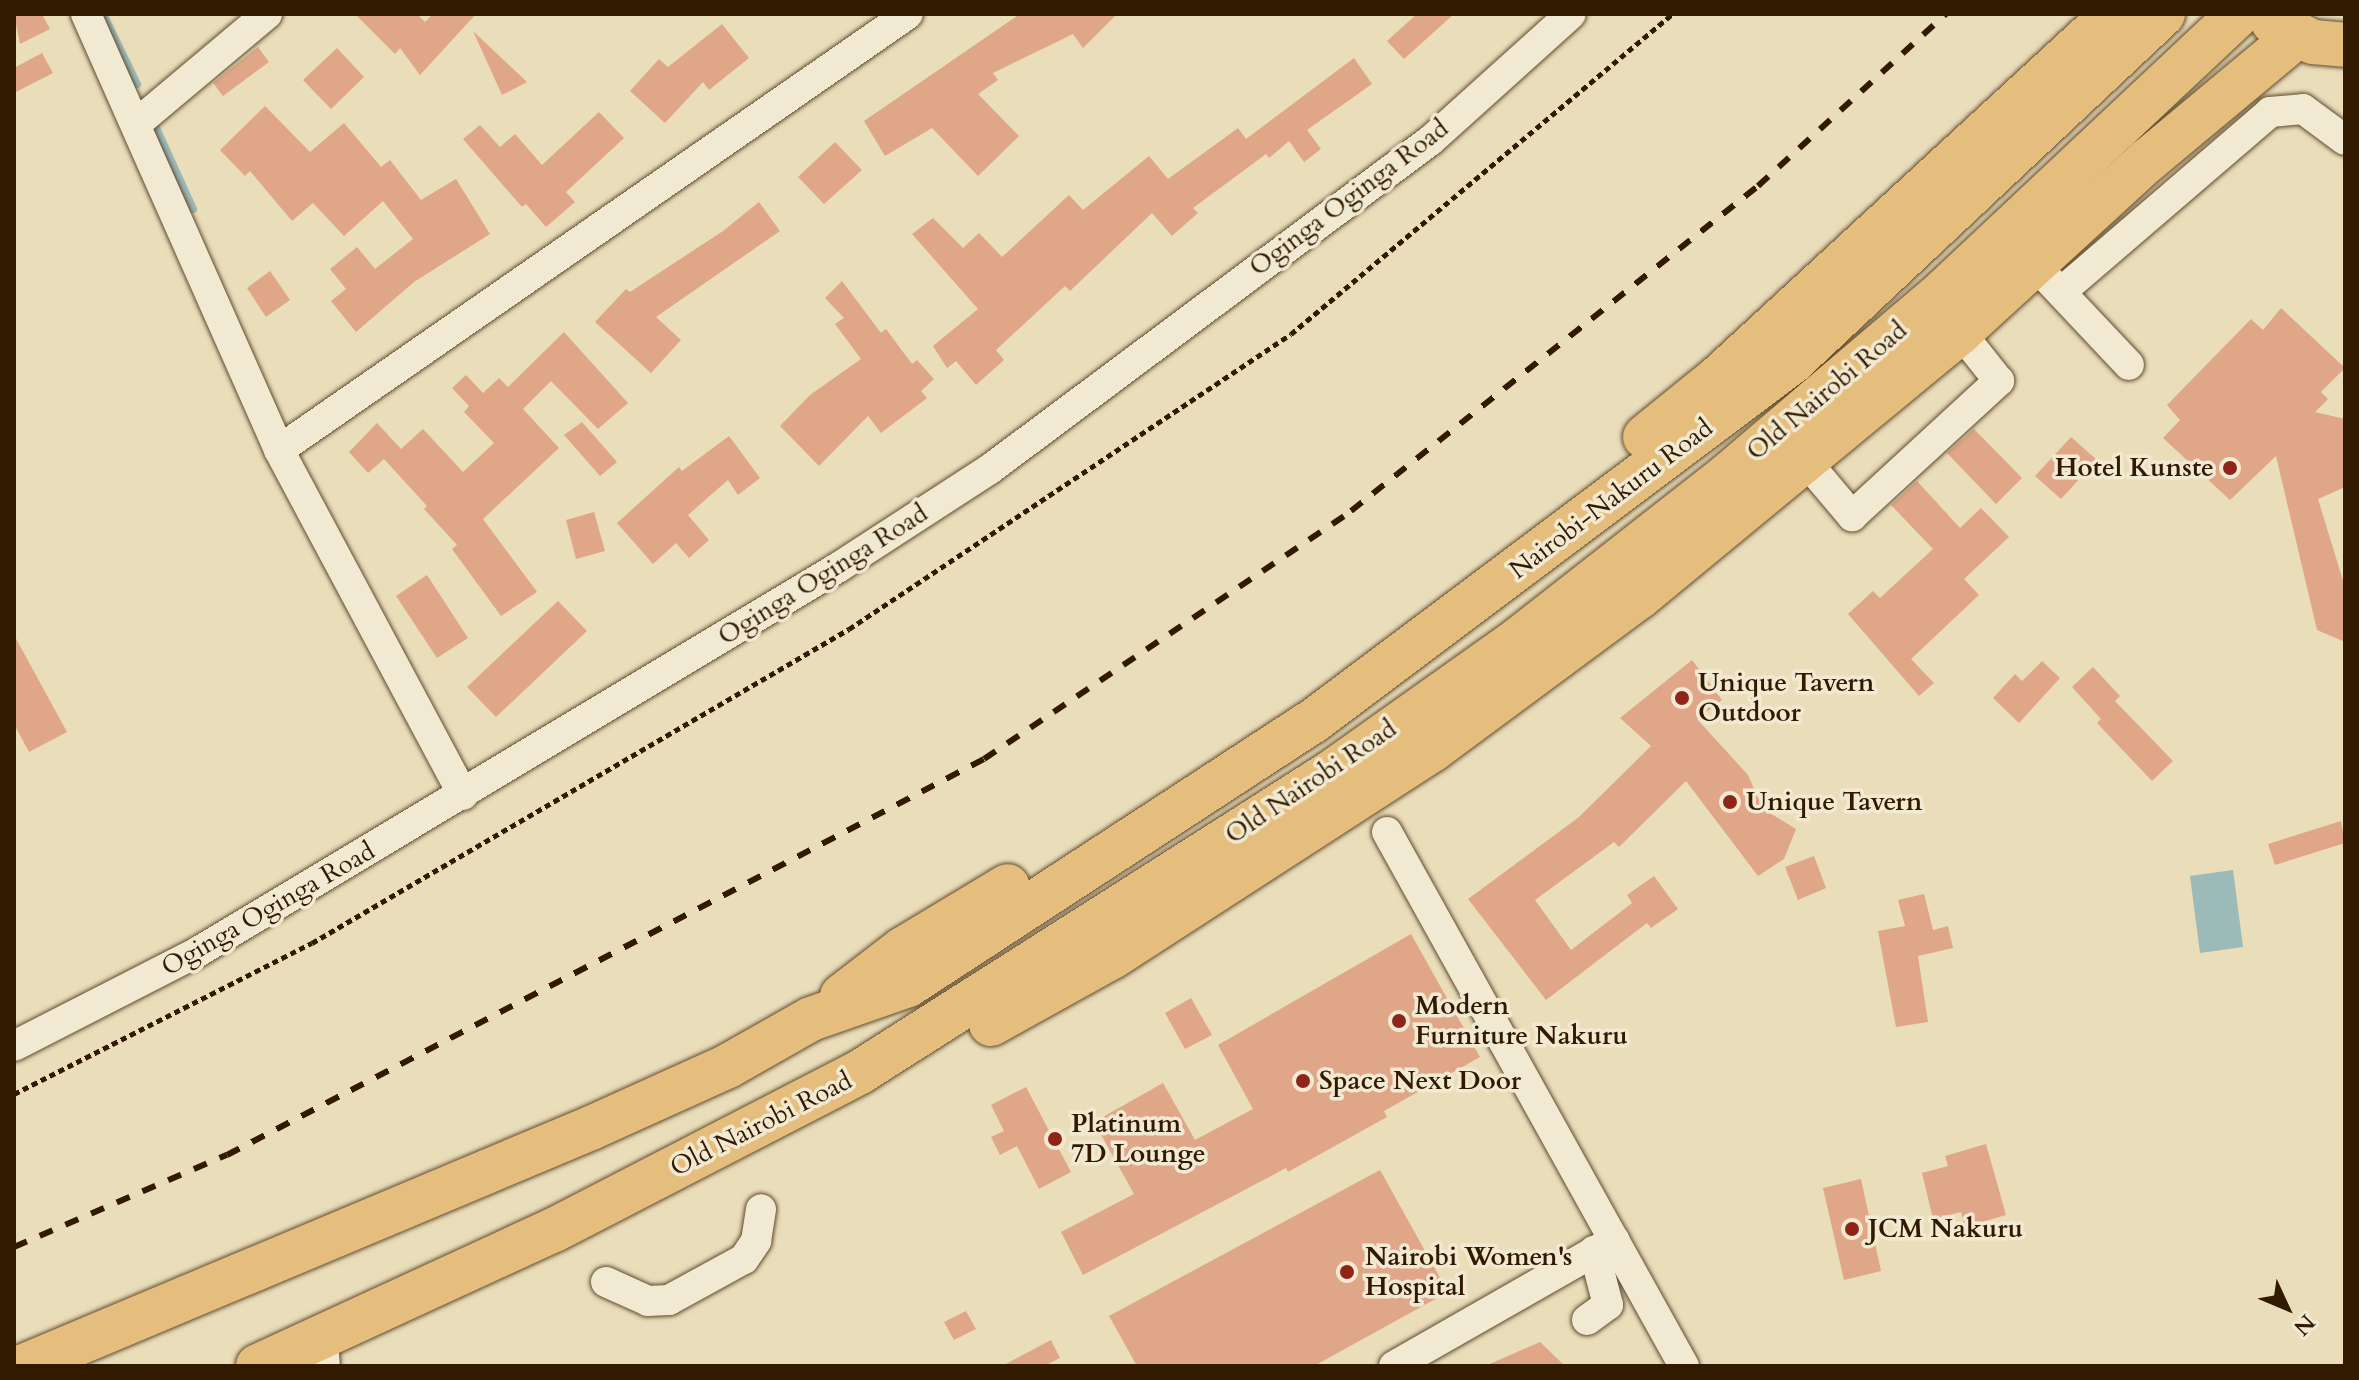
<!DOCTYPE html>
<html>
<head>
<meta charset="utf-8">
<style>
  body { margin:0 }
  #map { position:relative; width:2359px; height:1380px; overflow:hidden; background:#eaddba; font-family:Cardo,serif }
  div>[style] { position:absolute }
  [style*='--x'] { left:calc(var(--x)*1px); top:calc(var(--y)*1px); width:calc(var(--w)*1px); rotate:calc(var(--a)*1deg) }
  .water>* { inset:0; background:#9bbab8 }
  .stream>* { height:8px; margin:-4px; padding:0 4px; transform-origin:4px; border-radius:4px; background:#9bbab8 }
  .building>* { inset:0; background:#dfa787 }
  .path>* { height:5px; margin-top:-2.5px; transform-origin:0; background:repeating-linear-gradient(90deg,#321a00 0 6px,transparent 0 10px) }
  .roads { filter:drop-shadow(0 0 2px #604b2e) drop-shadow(0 0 2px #604b2e) }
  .minor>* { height:30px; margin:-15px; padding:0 15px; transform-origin:15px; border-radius:15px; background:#f1e9d2 }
  .highway>* { height:44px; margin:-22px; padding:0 22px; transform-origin:22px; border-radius:22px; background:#e5be7d }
  .rail>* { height:6px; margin-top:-3px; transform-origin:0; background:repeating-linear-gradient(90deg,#321a00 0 14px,transparent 0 28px) }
  .dots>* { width:22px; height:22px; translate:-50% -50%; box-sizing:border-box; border:4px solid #f1e9d2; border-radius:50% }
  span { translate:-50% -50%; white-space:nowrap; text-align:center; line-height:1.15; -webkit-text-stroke:7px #f1e9d2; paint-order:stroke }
  .street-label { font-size:26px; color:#321a00 }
  .poi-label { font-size:26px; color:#321a00; font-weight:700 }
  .right { translate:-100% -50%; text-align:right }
  .left { translate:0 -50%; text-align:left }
  .frame { position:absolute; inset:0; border:16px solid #321a00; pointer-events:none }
  .north { position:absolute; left:2247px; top:1268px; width:80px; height:80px; -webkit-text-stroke:6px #f1e9d2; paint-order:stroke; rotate:134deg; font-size:22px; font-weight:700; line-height:32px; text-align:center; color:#321a00 }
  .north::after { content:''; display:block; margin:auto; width:28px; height:36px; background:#321a00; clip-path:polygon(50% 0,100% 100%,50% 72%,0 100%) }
</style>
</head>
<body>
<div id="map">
  <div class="water">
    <div style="clip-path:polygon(2233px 870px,2243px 947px,2200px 953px,2190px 876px)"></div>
  </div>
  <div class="stream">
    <div style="--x:103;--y:14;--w:78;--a:64.1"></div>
    <div style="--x:152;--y:119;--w:99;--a:65.5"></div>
  </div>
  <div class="building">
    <div style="clip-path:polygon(14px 14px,42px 14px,50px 29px,20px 44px)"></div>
    <div style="clip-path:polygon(355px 14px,417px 14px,425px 22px,433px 14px,476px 14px,420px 75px,400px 48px,395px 54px)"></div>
    <div style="clip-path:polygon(1020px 14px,1117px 14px,1083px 48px,1073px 34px,993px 73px,998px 80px,978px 94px,1019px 136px,978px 176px,932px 128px,885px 156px,864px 121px)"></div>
    <div style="clip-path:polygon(1417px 14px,1454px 14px,1404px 59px,1387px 41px)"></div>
    <div style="clip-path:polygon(722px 24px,749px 58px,709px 90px,703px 82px,665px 123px,630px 91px,659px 59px,668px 67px)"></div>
    <div style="clip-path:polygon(473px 31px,527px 82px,502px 95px)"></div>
    <div style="clip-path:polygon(258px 47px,269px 62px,223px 96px,213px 83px)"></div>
    <div style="clip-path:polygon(337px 48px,364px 77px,331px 109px,303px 80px)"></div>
    <div style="clip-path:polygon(42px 53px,53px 73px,14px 93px,14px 68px)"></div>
    <div style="clip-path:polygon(1354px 58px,1372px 84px,1307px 130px,1321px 149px,1304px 162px,1289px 141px,1269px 158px,1266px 154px,1193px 208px,1198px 213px,1172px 236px,1152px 213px,1070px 291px,1065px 286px,996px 350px,1004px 360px,976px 385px,956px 361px,947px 368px,933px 346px,978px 309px,912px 234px,933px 218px,963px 248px,979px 233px,1002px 257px,1069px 195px,1083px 210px,1149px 156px,1168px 179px,1238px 128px,1246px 139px)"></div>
    <div style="clip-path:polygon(265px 106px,310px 152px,344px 123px,381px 167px,390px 160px,421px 200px,456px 179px,490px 234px,414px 282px,356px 332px,331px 301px,346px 289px,330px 269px,357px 247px,375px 269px,413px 239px,383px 201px,344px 236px,313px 203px,292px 221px,250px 171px,245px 176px,220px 150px)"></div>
    <div style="clip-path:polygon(599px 112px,624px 138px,566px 192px,575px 202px,546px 227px,526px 204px,522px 207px,463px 139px,480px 125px,500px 147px,515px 134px,542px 165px)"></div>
    <div style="clip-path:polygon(835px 142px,862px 170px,824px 204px,798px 177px)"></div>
    <div style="clip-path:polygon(759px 202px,780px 231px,656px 317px,681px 340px,651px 373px,595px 322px,626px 289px,630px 292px,723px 231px)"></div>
    <div style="clip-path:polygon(270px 271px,290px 300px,266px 317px,247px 288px)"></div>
    <div style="clip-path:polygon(842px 281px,881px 333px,886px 329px,912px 364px,917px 360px,934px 379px,921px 391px,927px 398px,881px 433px,868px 416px,819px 466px,780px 426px,810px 395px,861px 359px,835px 324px,844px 318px,825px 298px)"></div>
    <div style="clip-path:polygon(2281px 308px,2345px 368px,2321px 392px,2328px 399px,2315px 412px,2345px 419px,2345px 487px,2318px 499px,2345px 587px,2345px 642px,2317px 630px,2276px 456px,2230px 500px,2163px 438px,2180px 420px,2167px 405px,2251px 319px,2263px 330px)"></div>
    <div style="clip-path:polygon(564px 332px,628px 403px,598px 429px,551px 381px,523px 409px,559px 448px,483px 519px,537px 592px,501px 616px,452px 549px,457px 545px,424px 509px,427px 506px,384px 459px,368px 473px,349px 452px,377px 423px,401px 449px,423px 429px,463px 472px,494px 443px,464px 412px,469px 406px,452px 388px,466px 375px,483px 393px,499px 378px,508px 387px)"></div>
    <div style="clip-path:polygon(582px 422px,617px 462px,600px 476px,564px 435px)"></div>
    <div style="clip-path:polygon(1974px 429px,2022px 478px,1996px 504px,1947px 453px)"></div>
    <div style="clip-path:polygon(729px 436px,760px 478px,738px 495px,728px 480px,688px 515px,709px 540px,689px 558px,676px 543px,653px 564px,617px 523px,679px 467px,682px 471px)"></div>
    <div style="clip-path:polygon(2071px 437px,2097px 460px,2061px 499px,2035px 476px)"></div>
    <div style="clip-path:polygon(1917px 481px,1960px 528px,1981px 508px,2009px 537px,1964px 579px,1979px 595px,1911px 659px,1934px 683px,1919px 696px,1848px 614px,1873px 591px,1880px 598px,1933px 549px,1891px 505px)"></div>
    <div style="clip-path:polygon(594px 512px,605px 551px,576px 559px,566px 520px)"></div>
    <div style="clip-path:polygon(427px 575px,468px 638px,437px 658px,396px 596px)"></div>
    <div style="clip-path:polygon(558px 601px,587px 631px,496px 717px,467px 687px)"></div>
    <div style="clip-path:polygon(14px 635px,67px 732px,29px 752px,14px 724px)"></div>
    <div style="clip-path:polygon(1692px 660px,1722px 700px,1697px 719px,1748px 775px,1763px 809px,1796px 829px,1784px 859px,1758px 876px,1686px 781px,1619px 847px,1614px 842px,1535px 900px,1571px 950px,1632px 903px,1627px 895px,1654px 876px,1678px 909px,1651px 928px,1647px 923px,1546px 1000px,1468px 899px,1579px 817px,1651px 746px,1620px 718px)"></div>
    <div style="clip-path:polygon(2042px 661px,2060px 678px,2019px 723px,1993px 698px,2015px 674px,2022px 681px)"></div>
    <div style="clip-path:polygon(2093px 667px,2120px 696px,2115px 701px,2173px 761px,2152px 781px,2097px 723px,2101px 719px,2072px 687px)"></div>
    <div style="clip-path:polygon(2341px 821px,2345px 843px,2275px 865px,2268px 844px)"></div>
    <div style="clip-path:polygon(1814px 856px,1826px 888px,1798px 900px,1785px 867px)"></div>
    <div style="clip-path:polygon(1924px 894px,1933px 930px,1948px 926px,1953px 948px,1918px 956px,1928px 1022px,1896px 1027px,1878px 931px,1905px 926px,1898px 900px)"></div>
    <div style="clip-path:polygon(1411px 934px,1480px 1057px,1384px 1111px,1387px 1117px,1288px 1172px,1286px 1168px,1083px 1275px,1061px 1232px,1134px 1194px,1094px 1122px,1163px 1083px,1195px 1140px,1253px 1109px,1218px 1045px)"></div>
    <div style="clip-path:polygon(1191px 998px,1212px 1035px,1185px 1049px,1165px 1013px)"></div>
    <div style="clip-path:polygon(1026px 1087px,1071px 1172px,1039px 1189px,1017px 1146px,1000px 1155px,991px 1137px,1004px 1131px,991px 1105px)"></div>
    <div style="clip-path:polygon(1986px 1144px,2006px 1215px,1965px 1227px,1961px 1212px,1933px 1219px,1922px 1173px,1948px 1166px,1945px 1156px)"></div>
    <div style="clip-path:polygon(1380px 1170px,1448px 1292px,1314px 1366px,1137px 1366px,1109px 1316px)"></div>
    <div style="clip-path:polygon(1861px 1179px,1881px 1271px,1844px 1280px,1823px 1188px)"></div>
    <div style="clip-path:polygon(966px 1311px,976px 1329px,954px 1340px,944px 1322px)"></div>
    <div style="clip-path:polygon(1051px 1340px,1060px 1358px,1044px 1366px,1002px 1366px)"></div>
    <div style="clip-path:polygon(1540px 1342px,1565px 1366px,1485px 1366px)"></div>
  </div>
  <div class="path">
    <div style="--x:14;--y:1094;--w:334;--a:-26.9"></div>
    <div style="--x:312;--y:943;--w:622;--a:-30.32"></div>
    <div style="--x:849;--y:629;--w:531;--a:-33.72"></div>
    <div style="--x:1291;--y:334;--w:498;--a:-40"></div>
  </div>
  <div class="roads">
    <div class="minor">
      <div style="--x:86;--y:14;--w:477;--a:66.1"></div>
      <div style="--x:279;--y:450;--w:391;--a:61.9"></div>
      <div style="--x:136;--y:124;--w:171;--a:-40"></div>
      <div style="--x:2048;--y:279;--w:118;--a:46.7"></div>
      <div style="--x:2061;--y:292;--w:276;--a:-40.7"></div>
      <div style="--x:2270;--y:112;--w:33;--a:-5"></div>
      <div style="--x:2303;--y:109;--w:52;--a:36.4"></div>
      <div style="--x:279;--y:450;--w:765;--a:-34.73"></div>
      <div style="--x:1804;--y:459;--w:75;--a:49.9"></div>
      <div style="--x:1852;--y:516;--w:200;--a:-42.6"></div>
      <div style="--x:1999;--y:381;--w:63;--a:-128.5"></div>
      <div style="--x:1387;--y:832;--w:611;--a:60.92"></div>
      <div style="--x:14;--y:1046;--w:204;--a:-27.1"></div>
      <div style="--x:196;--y:953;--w:750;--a:-30.98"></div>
      <div style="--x:839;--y:567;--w:180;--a:-33"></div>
      <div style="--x:990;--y:469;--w:550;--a:-36.72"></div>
      <div style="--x:1431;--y:140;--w:188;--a:-42"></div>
      <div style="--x:606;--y:1282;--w:46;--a:24.3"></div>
      <div style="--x:648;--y:1301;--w:21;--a:-3"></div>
      <div style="--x:669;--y:1300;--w:85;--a:-28.7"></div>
      <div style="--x:744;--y:1259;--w:22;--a:-56"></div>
      <div style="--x:756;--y:1241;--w:32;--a:-81"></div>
      <div style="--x:1587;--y:1320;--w:26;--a:-36"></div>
      <div style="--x:1608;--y:1305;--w:56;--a:-104.5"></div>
      <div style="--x:323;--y:1340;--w:26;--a:86"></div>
      <div style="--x:1394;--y:1366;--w:254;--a:-29.7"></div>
    </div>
    <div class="highway">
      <div style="--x:2273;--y:22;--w:45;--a:26.6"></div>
      <div style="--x:2313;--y:42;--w:32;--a:5"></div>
      <div style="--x:1645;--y:437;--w:97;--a:-39.1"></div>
      <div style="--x:1720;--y:376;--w:534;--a:-42.65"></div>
      <div style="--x:842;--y:996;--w:77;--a:-37.6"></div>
      <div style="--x:903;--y:949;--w:122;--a:-31"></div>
      <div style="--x:991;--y:1024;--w:138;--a:-29"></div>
      <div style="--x:1112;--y:957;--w:381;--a:-32.9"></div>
      <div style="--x:1432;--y:750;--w:257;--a:-36.5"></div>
      <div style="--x:1639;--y:597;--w:416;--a:-39.5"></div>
      <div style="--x:1960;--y:332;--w:255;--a:-42.5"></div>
      <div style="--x:2148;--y:160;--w:194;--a:-39.8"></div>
      <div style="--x:24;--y:1366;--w:615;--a:-22.77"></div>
      <div style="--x:591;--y:1128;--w:150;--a:-24.3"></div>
      <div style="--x:728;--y:1066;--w:95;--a:-29.5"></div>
      <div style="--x:811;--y:1019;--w:103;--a:-19.3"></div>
      <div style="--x:908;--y:985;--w:482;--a:-33.1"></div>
      <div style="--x:1312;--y:722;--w:600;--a:-36.87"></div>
      <div style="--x:1792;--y:362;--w:509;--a:-43.17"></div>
      <div style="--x:258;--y:1366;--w:326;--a:-24.7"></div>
      <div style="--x:554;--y:1230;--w:344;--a:-27.3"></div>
      <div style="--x:860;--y:1072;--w:559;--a:-32.44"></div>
      <div style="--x:1332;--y:772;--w:229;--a:-35.4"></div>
      <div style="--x:1519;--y:639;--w:266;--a:-38.1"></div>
      <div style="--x:1728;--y:475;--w:285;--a:-40.4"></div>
      <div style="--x:1945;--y:290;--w:403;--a:-43.2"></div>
    </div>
  </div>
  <div class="rail">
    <div style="--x:14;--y:1247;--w:232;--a:-23.4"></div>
    <div style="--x:227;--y:1155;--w:854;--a:-27.61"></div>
    <div style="--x:984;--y:759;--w:443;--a:-34"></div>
    <div style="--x:1351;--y:511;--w:521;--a:-38.61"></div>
    <div style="--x:1758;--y:186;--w:255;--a:-42.5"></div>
  </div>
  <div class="dots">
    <div style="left:2230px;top:468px;background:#8f2418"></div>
    <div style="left:1682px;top:698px;background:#8f2418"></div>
    <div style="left:1730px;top:802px;background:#8f2418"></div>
    <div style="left:1399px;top:1021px;background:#8f2418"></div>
    <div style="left:1303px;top:1081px;background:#8f2418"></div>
    <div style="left:1055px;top:1139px;background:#8f2418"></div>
    <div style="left:1852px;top:1229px;background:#8f2418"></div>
    <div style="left:1347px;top:1272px;background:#8f2418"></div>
  </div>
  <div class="street-label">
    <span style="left:1349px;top:198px;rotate:-37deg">Oginga Oginga Road</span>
    <span style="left:1827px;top:391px;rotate:-40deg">Old Nairobi Road</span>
    <span style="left:1611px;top:499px;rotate:-37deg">Nairobi-Nakuru Road</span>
    <span style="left:823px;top:575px;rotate:-32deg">Oginga Oginga Road</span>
    <span style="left:1311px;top:782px;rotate:-34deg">Old Nairobi Road</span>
    <span style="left:268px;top:909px;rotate:-30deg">Oginga Oginga Road</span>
    <span style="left:761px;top:1124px;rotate:-27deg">Old Nairobi Road</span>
  </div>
  <div class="poi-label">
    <span class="right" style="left:2214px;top:468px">Hotel Kunste</span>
    <span class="left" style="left:1698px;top:698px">Unique Tavern<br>Outdoor</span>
    <span class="left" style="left:1746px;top:802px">Unique Tavern</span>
    <span class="left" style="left:1415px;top:1021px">Modern<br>Furniture Nakuru</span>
    <span class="left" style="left:1319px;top:1081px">Space Next Door</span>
    <span class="left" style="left:1071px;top:1139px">Platinum<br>7D Lounge</span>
    <span class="left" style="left:1868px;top:1229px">JCM Nakuru</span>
    <span class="left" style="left:1365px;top:1272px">Nairobi Women's<br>Hospital</span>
  </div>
  <div class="frame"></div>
  <div class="north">N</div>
</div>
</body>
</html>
